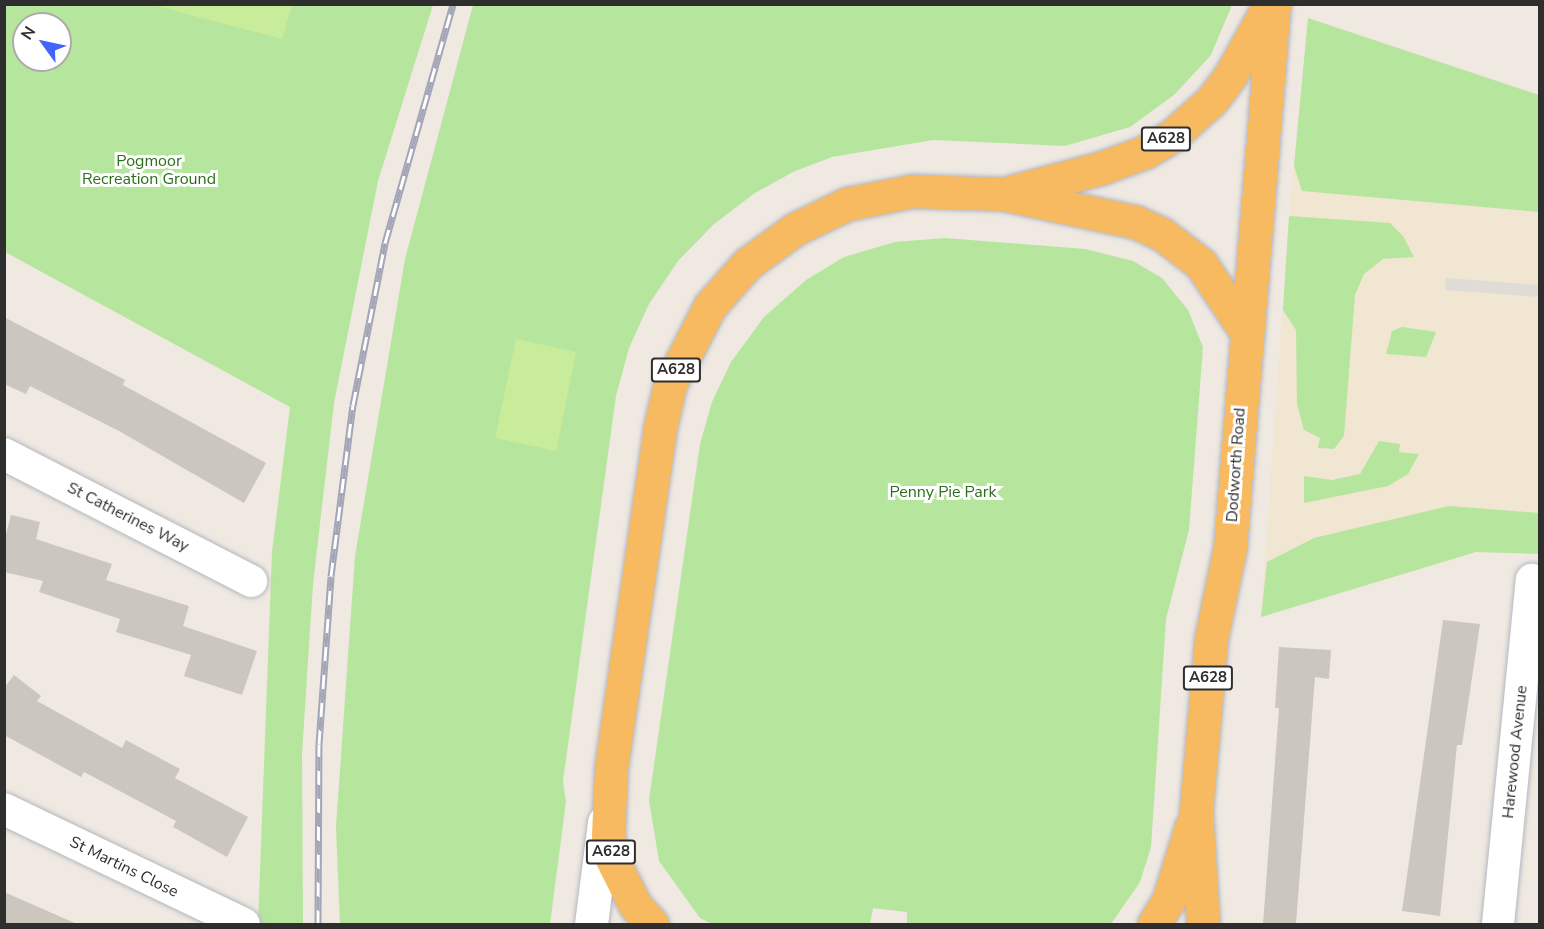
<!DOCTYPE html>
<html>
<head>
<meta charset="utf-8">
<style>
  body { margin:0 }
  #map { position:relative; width:1544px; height:929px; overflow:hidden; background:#efe9e1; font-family:"Nunito Sans",sans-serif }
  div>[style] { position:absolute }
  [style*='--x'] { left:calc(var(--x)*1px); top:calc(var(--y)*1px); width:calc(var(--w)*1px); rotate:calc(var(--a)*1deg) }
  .education>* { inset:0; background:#f0e6d1 }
  .green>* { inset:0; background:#b6e59e }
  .pitch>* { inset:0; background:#c9ec9a }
  .plaza>* { inset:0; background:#dfdcd8 }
  .building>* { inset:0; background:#cbc7bf }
  .roads { filter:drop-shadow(0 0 2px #b4b7c1) drop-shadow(0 0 2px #b4b7c1) }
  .minor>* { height:32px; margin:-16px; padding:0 16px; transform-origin:16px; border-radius:16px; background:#fff }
  .tertiary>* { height:33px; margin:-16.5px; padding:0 16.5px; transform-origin:16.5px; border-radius:16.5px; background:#fff }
  .trunk>* { height:33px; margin:-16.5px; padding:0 16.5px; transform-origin:16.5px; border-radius:16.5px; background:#f8ba60 }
  .rail>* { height:7px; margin-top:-3.5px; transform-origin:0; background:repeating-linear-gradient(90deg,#fff 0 14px,#a3a6b8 0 28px); box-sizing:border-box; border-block:2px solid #a3a6b8 }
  span { translate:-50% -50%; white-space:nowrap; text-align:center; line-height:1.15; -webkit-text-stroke:6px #fff; paint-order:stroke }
  .shield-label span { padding:2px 4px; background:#fff; border:2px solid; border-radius:4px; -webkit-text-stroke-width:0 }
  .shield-label { font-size:15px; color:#2e2e2e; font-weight:700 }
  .park-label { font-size:16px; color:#2c6e1b }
  .street-label { font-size:16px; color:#2e2e2e }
  .frame { position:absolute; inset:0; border:6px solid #2e2e2e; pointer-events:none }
  .north { position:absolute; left:12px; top:12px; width:60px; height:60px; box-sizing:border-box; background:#fff; border:2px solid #ababab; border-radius:50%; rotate:303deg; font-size:16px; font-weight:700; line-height:24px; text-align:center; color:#2e2e2e }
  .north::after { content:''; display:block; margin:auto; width:21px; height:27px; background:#4264fb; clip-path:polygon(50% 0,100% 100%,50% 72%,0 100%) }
</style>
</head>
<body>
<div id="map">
  <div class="education">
    <div style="clip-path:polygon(1308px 18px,1539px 95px,1539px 554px,1476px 552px,1261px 617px,1289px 216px)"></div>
  </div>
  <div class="green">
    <div style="clip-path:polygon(evenodd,4px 5px,433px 5px,378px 181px,334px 403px,313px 584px,302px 754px,303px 924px,258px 924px,272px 552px,290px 407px,5px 252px,4px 5px,24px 24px,60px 24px,60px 60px,24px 60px,24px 24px)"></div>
    <div style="clip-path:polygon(473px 5px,1232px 5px,1211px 55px,1174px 95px,1130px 127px,1065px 146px,933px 140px,832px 157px,793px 172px,755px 193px,714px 224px,678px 261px,649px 304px,629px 348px,616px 396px,563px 781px,566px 802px,550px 924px,340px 924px,336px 827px,355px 556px,405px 259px)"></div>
    <div style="clip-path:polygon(1308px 18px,1539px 95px,1539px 212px,1302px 191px,1294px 166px)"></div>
    <div style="clip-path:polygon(1289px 216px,1390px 223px,1403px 236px,1414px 257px,1383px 259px,1364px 274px,1355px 295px,1344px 436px,1334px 449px,1318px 448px,1320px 438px,1304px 430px,1297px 404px,1296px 330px,1283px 310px)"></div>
    <div style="clip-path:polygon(945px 238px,1085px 249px,1133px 261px,1162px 278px,1188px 310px,1203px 347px,1189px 530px,1166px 619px,1151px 847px,1140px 882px,1111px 924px,907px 924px,907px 912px,873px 908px,870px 924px,712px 924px,700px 918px,659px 861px,649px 800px,700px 444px,712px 402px,731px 362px,764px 317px,806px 280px,844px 257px,895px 242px)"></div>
    <div style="clip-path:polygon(1402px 327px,1436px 332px,1426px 357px,1386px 354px,1392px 331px)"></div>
    <div style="clip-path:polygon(1379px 441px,1400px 444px,1399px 452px,1419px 454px,1408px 474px,1388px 486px,1304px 503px,1304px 476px,1332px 480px,1360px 474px)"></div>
    <div style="clip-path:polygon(1449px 506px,1539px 513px,1539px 554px,1476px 552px,1261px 617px,1267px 562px,1314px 538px)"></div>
  </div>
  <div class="pitch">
    <div style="clip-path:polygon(153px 5px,292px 5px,282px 39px)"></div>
    <div style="clip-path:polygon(516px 339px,576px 352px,556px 451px,495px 438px)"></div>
  </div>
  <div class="plaza">
    <div style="clip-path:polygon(1446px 278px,1539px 285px,1539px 297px,1445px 290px)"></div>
  </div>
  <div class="building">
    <div style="clip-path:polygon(4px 317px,125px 380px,123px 385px,266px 463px,244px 503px,119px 431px,30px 386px,26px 394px,4px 384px)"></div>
    <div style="clip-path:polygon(11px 515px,40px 522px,36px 539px,112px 564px,106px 580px,189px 606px,183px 626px,257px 651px,242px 695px,184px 676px,191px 655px,116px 632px,120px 619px,39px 592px,43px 581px,4px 572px,4px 542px)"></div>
    <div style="clip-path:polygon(1443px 620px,1480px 624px,1462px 745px,1457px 745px,1440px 916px,1402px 911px)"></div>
    <div style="clip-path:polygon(1279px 647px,1331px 650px,1329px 679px,1315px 677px,1296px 924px,1263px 924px,1279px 708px,1275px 708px)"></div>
    <div style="clip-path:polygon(14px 675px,41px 696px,37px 701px,122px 748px,126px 740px,180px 769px,175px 778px,248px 817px,227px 857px,173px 827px,176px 821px,84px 772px,81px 777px,4px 735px,4px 688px)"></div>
    <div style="clip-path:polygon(4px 892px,77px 924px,4px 924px)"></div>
  </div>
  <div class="roads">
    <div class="minor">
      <div style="--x:4;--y:454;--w:278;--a:27.2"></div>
      <div style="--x:4;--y:809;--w:266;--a:25.6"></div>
      <div style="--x:1498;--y:924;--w:346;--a:-84.4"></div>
    </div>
    <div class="tertiary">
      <div style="--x:591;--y:924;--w:103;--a:-82.7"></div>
    </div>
    <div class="trunk">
      <div style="--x:1011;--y:192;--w:93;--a:-14.9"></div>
      <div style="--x:1101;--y:168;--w:47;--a:-20"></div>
      <div style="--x:1145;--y:152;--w:33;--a:-31"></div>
      <div style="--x:1173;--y:135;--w:52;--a:-41.9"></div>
      <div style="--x:1212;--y:100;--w:30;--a:-53"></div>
      <div style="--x:1230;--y:76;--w:80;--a:-60.9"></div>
      <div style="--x:652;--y:924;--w:25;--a:-132"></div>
      <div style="--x:635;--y:905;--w:51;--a:-116.6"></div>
      <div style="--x:612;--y:859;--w:24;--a:-99"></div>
      <div style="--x:608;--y:835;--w:67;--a:-87.4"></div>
      <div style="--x:611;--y:768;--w:344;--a:-81.8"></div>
      <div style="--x:660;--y:428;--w:45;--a:-77.2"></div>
      <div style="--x:670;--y:384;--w:88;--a:-62.9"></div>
      <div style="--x:710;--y:306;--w:56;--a:-48.6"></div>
      <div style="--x:747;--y:264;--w:59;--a:-36.1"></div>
      <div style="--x:795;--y:229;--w:58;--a:-25.7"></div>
      <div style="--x:847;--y:204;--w:66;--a:-11.3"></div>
      <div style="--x:912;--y:191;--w:92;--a:1.9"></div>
      <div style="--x:1004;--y:194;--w:135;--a:12"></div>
      <div style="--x:1136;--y:222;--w:29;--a:25"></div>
      <div style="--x:1162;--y:234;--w:49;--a:37.6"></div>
      <div style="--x:1201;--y:264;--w:83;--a:56.3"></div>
      <div style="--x:1154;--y:924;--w:29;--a:-59"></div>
      <div style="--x:1169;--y:899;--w:75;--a:-73"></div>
      <div style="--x:1203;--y:924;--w:113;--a:-93.5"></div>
      <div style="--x:1196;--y:811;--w:173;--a:-85"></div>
      <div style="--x:1211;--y:639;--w:94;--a:-78.3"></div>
      <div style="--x:1230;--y:547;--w:545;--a:-85.37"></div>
    </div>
  </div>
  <div class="rail">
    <div style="--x:318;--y:924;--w:180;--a:-89.7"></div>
    <div style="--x:319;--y:744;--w:168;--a:-85.9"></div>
    <div style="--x:331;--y:576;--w:172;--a:-82.7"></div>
    <div style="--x:353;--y:405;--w:165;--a:-78.8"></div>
    <div style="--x:385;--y:243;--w:248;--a:-74.1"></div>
  </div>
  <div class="shield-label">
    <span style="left:1166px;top:139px">A628</span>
    <span style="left:676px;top:370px">A628</span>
    <span style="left:1208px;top:678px">A628</span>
    <span style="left:611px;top:852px">A628</span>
  </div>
  <div class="park-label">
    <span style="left:149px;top:170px">Pogmoor<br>Recreation Ground</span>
    <span style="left:943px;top:492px">Penny Pie Park</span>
  </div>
  <div class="street-label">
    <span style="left:1236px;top:465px;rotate:-86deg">Dodworth Road</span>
    <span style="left:128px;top:517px;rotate:27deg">St Catherines Way</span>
    <span style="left:1515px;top:752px;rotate:-84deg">Harewood Avenue</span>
    <span style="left:124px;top:867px;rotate:26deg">St Martins Close</span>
  </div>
  <div class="frame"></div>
  <div class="north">N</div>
</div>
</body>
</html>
